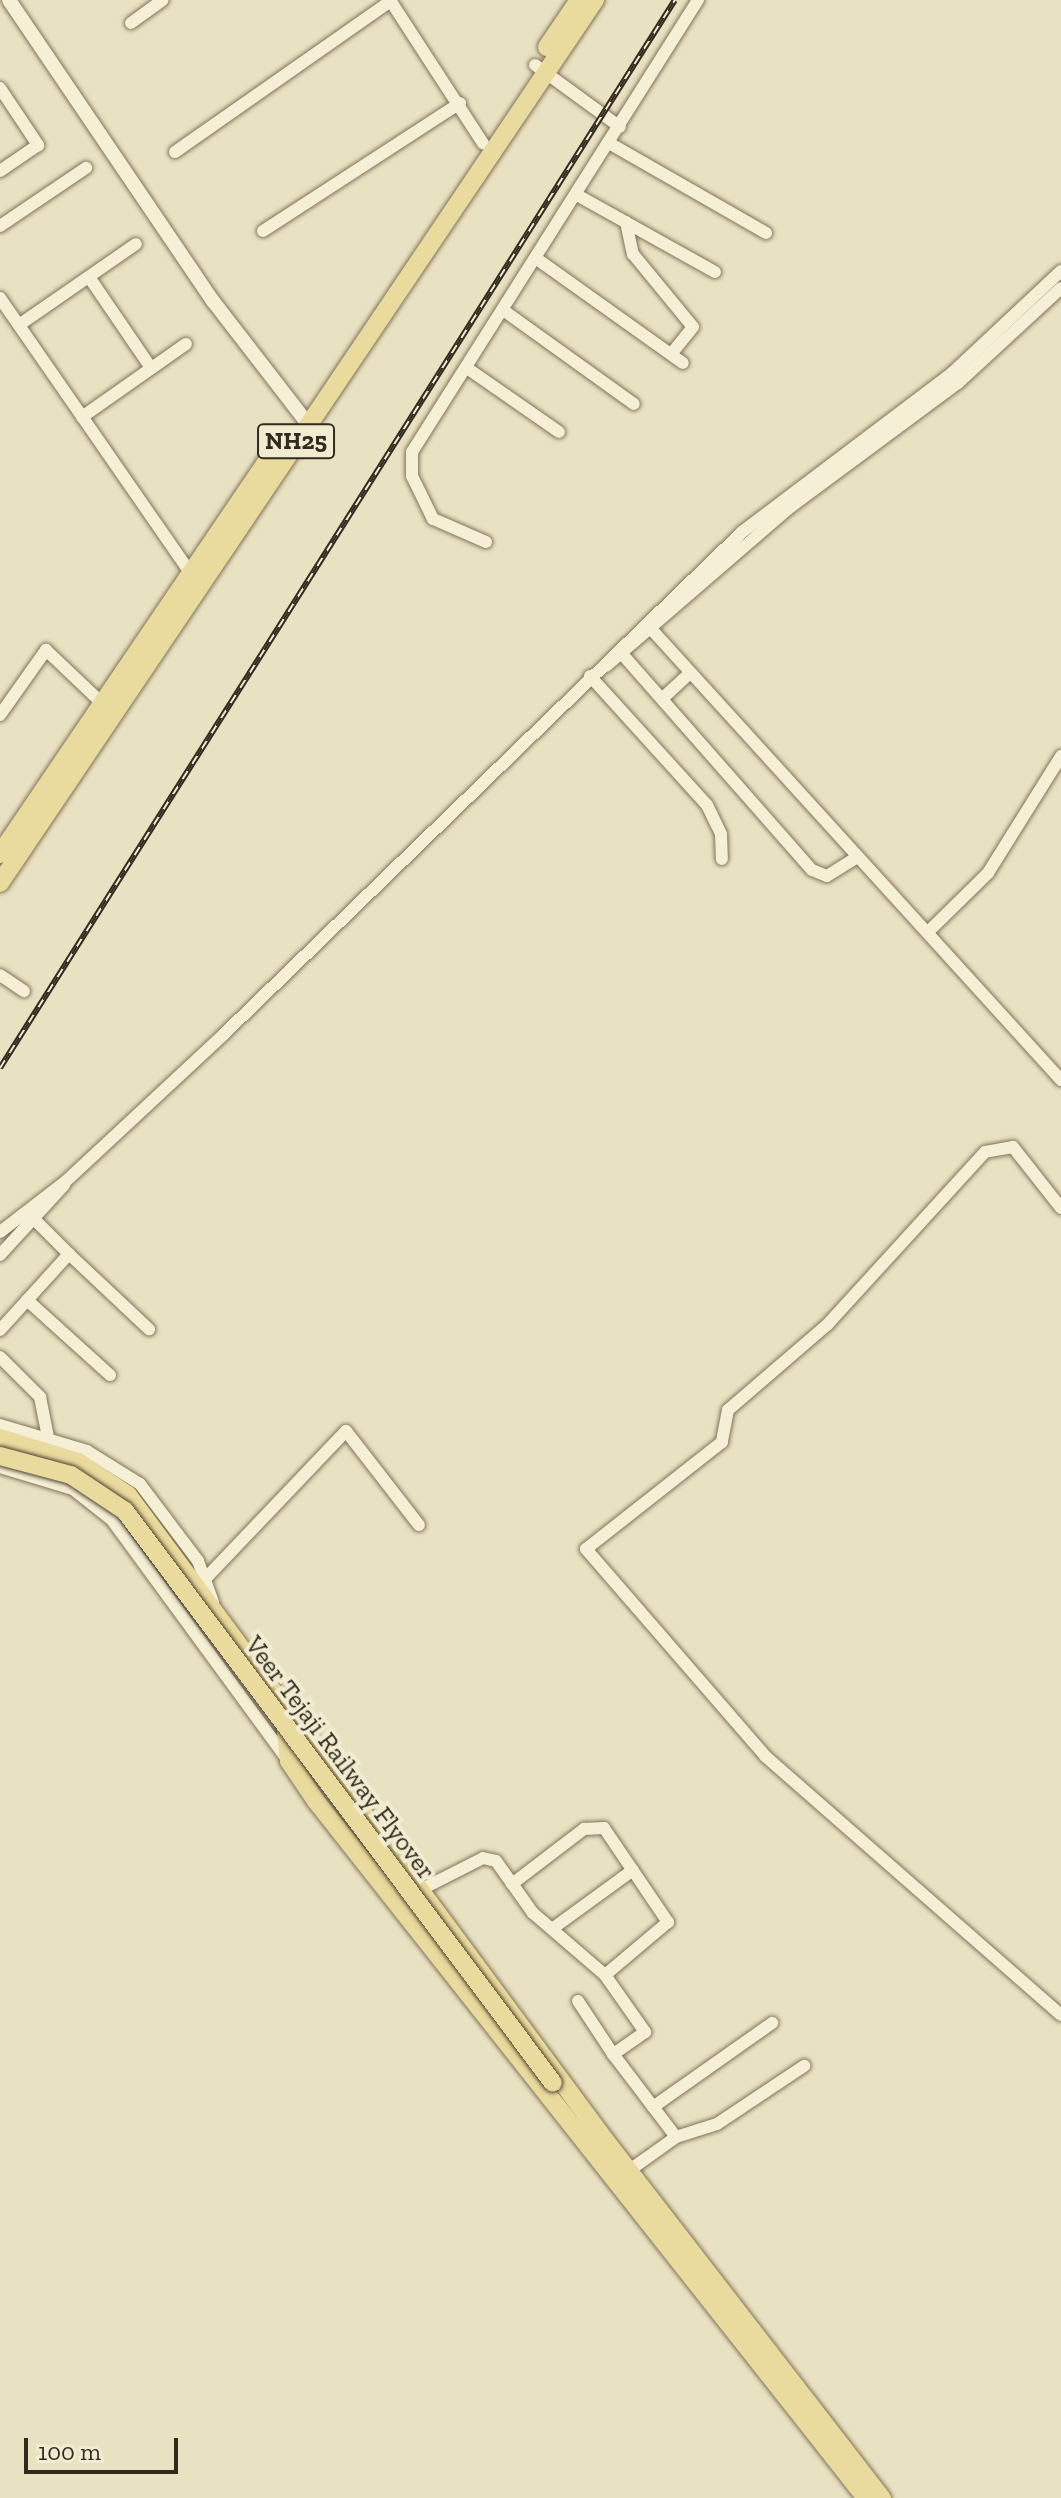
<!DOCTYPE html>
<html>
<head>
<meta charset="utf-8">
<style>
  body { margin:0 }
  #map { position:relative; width:1061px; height:2498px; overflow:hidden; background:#e9e2c2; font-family:"Zilla Slab",serif }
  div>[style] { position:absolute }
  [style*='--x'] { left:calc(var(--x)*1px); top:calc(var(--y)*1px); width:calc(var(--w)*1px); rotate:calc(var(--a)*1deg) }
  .roads { filter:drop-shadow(0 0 2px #81745b) drop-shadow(0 0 2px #81745b) }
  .minor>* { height:12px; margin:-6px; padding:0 6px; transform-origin:6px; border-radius:6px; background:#f5efd5 }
  .tertiary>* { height:14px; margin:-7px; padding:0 7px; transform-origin:7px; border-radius:7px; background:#f5efd5 }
  .primary>* { height:18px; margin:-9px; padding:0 9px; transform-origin:9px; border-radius:9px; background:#e9da9d }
  .rail>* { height:6px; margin-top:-3px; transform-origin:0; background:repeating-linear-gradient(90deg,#f1ecd1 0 9px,#322a1e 0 18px); box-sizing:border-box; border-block:2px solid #322a1e }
  .bridges { filter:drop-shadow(0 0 2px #4f422f) drop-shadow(0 0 2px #4f422f) }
  .primary-bridge>* { height:18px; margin:-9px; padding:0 9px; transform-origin:9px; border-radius:9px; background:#e9da9d }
  span { translate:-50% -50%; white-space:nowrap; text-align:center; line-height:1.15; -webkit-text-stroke:8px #f1ecd1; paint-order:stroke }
  .shield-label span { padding:2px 6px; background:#f1ecd1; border:2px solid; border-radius:6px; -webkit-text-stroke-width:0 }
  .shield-label { font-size:24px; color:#322a1e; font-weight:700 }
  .street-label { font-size:26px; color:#322a1e }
  .scale { position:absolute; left:24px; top:2438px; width:154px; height:36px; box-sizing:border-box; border:4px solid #322a1e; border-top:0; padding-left:10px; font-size:24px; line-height:28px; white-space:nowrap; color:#322a1e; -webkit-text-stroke:6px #f1ecd1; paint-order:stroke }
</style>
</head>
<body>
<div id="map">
  <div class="roads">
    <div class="minor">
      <div style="--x:390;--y:0;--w:171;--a:57"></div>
      <div style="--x:131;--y:23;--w:39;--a:-36"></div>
      <div style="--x:535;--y:65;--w:105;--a:36.1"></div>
      <div style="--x:0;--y:88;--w:69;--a:56.3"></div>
      <div style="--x:38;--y:145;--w:46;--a:145.6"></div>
      <div style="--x:609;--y:143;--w:181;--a:29.8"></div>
      <div style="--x:175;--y:152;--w:264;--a:-35"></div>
      <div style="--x:577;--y:195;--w:158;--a:29.2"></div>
      <div style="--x:626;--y:222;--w:33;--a:78"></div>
      <div style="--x:633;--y:254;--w:94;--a:50.6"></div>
      <div style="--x:693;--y:327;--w:35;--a:129"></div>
      <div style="--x:0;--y:226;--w:104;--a:-34"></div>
      <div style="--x:263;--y:231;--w:235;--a:-33"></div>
      <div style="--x:537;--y:259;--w:179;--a:35.5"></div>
      <div style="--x:89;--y:277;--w:110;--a:55.7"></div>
      <div style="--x:0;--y:298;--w:336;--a:55.3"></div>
      <div style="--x:503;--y:310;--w:161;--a:35.7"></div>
      <div style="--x:19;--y:325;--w:142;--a:-34.7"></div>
      <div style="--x:467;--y:368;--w:112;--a:34.8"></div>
      <div style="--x:82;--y:417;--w:127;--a:-35.1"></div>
      <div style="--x:486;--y:542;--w:58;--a:-156.5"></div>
      <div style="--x:433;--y:519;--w:48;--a:-116"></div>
      <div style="--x:412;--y:476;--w:24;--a:-90"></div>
      <div style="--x:412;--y:452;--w:535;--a:-57.68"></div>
      <div style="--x:653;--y:631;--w:607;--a:47.74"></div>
      <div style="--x:623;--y:655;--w:286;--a:48.7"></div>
      <div style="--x:812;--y:870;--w:16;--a:22"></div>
      <div style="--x:827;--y:876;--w:36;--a:-32"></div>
      <div style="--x:606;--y:666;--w:242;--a:-40.8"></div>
      <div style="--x:789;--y:508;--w:210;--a:-36.5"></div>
      <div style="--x:958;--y:383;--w:140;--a:-42.7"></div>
      <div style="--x:590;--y:676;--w:174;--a:47.8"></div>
      <div style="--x:707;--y:805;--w:32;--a:64"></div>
      <div style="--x:721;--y:834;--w:25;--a:88"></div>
      <div style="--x:663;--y:698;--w:37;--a:-43"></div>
      <div style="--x:0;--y:715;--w:80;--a:-54.7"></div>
      <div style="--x:46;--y:650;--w:79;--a:43.5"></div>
      <div style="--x:928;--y:932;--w:84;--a:-44.5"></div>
      <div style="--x:988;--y:873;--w:138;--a:-58"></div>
      <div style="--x:0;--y:975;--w:29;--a:34"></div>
      <div style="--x:1061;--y:1208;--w:78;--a:-128.2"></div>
      <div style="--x:1013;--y:1147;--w:28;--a:170"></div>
      <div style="--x:985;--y:1152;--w:233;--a:132.4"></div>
      <div style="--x:828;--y:1324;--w:132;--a:139.3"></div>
      <div style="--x:728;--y:1410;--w:33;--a:101"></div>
      <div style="--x:722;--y:1442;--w:173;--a:141.8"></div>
      <div style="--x:586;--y:1549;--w:274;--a:49.1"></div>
      <div style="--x:765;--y:1756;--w:393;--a:41.2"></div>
      <div style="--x:0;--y:1232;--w:82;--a:-37.6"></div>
      <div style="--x:65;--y:1182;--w:217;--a:-42.9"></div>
      <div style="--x:224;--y:1034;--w:721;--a:-44.1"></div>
      <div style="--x:742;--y:532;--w:262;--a:-37.1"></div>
      <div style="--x:951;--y:374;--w:151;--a:-43.1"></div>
      <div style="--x:69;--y:1254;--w:110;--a:43.2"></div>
      <div style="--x:0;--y:1255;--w:95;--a:-47.6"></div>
      <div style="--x:27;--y:1300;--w:112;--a:42.1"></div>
      <div style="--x:0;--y:1330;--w:103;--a:-47.8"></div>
      <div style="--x:69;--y:1254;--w:45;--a:-135"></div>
      <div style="--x:0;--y:1357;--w:57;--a:45"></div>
      <div style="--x:40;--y:1397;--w:41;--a:78.7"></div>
      <div style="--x:0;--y:1425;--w:91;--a:16.6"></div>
      <div style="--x:87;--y:1451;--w:62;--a:31.9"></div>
      <div style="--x:140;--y:1484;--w:96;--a:53"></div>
      <div style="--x:198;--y:1561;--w:44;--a:69.9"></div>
      <div style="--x:0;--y:1467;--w:76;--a:16.8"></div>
      <div style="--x:73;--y:1489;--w:50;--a:38.5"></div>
      <div style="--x:112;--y:1520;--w:296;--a:53.8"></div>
      <div style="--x:206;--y:1578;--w:203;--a:-46.4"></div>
      <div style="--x:346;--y:1431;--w:119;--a:52.2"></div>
      <div style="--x:512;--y:1884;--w:91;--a:-37.4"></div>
      <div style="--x:584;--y:1829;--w:20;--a:-3"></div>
      <div style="--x:604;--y:1828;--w:114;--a:55.8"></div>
      <div style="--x:668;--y:1922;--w:82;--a:139.9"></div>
      <div style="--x:422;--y:1889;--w:68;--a:-26.9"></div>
      <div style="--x:483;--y:1858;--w:13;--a:13"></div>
      <div style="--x:496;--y:1861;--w:64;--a:54.6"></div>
      <div style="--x:533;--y:1913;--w:95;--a:40.7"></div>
      <div style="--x:605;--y:1975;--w:70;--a:54.9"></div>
      <div style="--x:645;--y:2032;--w:39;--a:145"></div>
      <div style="--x:613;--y:2054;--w:104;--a:52.8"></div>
      <div style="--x:552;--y:1929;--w:100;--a:-36.1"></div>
      <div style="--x:578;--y:2001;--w:64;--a:56.6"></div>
      <div style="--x:653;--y:2107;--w:146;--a:-35.2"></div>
      <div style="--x:634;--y:2167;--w:52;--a:-35.5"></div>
      <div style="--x:676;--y:2137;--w:43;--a:-17.6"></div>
      <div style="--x:717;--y:2124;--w:105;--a:-33.7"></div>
    </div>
    <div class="tertiary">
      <div style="--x:9;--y:0;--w:364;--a:55.9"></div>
      <div style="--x:213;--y:301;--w:155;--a:52.3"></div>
    </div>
    <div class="primary">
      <div style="--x:547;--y:47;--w:57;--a:-55.8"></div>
      <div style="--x:0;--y:854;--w:505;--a:-55.81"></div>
      <div style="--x:0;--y:883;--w:1065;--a:-56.03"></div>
      <div style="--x:0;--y:1438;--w:82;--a:17.1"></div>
      <div style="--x:78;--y:1462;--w:60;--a:33.4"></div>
      <div style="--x:128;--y:1495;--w:802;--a:53.52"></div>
      <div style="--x:605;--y:2140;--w:453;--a:52.3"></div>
      <div style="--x:285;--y:1720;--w:41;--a:84.4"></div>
      <div style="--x:289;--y:1761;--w:48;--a:56"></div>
      <div style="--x:316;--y:1801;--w:888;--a:51.72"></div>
    </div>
  </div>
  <div class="rail">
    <div style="--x:0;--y:1068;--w:1263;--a:-57.71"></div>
  </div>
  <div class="bridges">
    <div class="primary-bridge">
      <div style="--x:0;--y:1456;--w:73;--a:15"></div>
      <div style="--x:71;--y:1475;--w:65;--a:33.7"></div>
      <div style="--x:125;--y:1511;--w:714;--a:53.19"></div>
    </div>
  </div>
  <div class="shield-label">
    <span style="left:296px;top:441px">NH25</span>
  </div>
  <div class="street-label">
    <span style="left:340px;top:1758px;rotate:53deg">Veer Tejaji Railway Flyover</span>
  </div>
  <div class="scale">100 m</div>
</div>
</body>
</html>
